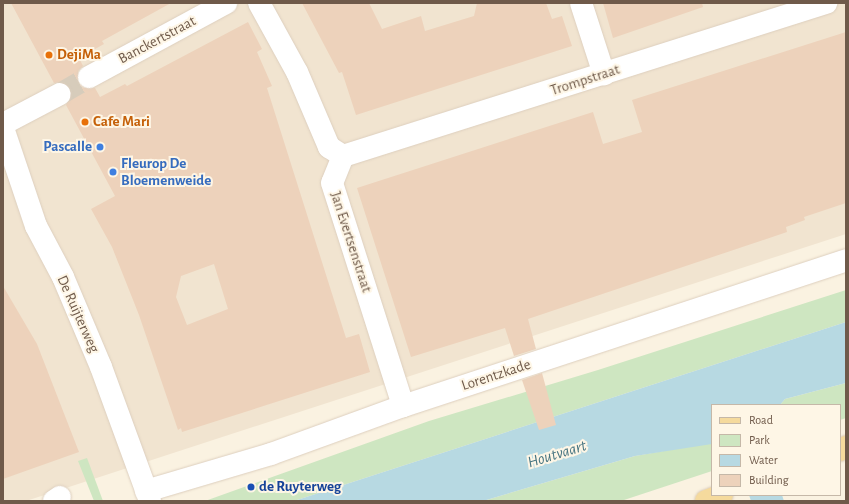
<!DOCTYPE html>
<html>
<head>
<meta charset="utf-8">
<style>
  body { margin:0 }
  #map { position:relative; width:849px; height:504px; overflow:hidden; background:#faf2e1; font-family:"Alegreya Sans",sans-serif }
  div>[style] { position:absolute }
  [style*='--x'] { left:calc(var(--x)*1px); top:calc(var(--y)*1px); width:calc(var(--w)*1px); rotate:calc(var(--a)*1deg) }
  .residential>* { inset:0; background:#f1e4d0 }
  .green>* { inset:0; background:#cee6c1 }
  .water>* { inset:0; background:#b7d9e2 }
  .building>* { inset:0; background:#edd2bb }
  .street-tunnel>* { height:22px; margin-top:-11px; transform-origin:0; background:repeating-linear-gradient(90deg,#d7ccbb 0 22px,transparent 0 33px) }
  .roads { filter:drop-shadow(0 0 1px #ddcfbe) drop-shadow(0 0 1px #ddcfbe) }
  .street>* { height:22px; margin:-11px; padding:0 11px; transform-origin:11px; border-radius:11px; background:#fff }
  .secondary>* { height:22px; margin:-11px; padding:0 11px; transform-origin:11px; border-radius:11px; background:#fff }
  .primary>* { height:22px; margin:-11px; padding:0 11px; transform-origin:11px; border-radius:11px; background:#f5da9d }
  .dots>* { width:11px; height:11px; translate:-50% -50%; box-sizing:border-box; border:2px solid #fef6e6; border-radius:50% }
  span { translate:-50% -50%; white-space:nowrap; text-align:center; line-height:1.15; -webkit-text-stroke:4px #fef6e6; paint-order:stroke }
  .street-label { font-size:15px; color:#6f5a4a }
  .food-label { font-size:15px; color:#c56008; font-weight:700 }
  .left { translate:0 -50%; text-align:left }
  .shop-label { font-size:15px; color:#366cbe; font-weight:700 }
  .right { translate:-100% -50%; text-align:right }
  .transit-label { font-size:15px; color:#164399; font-weight:700 }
  .water-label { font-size:16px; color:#467481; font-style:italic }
  .frame { position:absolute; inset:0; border:4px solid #6f5a4a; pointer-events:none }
  .legend { position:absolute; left:711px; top:404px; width:130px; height:92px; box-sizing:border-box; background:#fef6e6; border:1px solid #c5b8a8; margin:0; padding:5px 7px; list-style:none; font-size:12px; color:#6f5a4a }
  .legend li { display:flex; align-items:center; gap:8px; height:20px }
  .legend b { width:20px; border:1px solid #c5b8a8 }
</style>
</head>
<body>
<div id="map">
  <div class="residential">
    <div style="clip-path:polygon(3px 3px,846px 3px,846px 234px,26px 501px,3px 501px)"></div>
  </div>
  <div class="green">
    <div style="clip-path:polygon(846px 290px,846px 322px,294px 501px,205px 501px,429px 421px,598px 370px)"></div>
    <div style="clip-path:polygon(846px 383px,846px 418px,840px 420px,840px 405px,780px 405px,785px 399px)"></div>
    <div style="clip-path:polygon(709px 443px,712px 444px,712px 471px,621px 501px,483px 501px,635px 456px)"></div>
    <div style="clip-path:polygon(87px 458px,103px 501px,94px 501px,78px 461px)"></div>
  </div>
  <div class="water">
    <div style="clip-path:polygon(846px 322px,846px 383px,785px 399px,780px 405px,712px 405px,712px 444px,635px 456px,483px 501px,294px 501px)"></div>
    <div style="clip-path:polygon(749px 495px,782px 495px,784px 501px,751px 501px)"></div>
  </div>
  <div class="building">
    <div style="clip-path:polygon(evenodd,11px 3px,171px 3px,102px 41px,104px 44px,79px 58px,83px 66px,78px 71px,78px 83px,83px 88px,95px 88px,100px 97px,125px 84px,127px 86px,248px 22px,262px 49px,257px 52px,272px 86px,267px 88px,346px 338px,359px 334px,370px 372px,182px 432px,181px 428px,178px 430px,139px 315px,112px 247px,91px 209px,115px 196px,66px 105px,72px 95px,71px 88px,61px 82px,54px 83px,11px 3px,214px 264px,228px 309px,187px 325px,176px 297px,181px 276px,214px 264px)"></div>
    <div style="clip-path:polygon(302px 3px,369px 3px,382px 29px,421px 16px,425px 31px,474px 16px,477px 3px,546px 3px,552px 19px,562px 16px,572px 46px,356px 115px,342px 72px,339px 73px)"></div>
    <div style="clip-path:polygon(603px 3px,702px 3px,703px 7px,613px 38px)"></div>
    <div style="clip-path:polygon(846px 32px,846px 203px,804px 217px,805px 220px,786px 227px,787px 232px,528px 319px,536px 349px,514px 356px,505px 328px,411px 357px,357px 188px,593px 112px,603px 144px,642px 132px,632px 100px)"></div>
    <div style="clip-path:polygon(3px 286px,37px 344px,79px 452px,3px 479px)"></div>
    <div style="clip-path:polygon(542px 373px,556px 425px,539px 430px,522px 380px)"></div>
  </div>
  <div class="street-tunnel">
    <div style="--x:60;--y:94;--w:34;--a:-30"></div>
  </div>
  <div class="roads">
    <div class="street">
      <div style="--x:259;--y:3;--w:79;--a:61.2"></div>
      <div style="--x:297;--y:72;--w:82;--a:66.9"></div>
      <div style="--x:329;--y:147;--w:17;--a:33"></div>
      <div style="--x:581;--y:3;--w:75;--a:72.1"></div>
      <div style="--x:89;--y:77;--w:156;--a:-28.4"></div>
      <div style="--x:3;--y:124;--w:64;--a:-27.8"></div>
      <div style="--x:343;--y:156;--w:507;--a:-17.58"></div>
      <div style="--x:343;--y:156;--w:29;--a:112"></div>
      <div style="--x:332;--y:183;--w:234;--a:72.3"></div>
      <div style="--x:54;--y:501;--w:7;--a:-34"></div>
    </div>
    <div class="secondary">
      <div style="--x:3;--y:128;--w:103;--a:71.4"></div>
      <div style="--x:36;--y:226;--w:58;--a:62.1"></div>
      <div style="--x:63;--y:277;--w:98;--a:67.1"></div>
      <div style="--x:101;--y:367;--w:143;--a:69.9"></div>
      <div style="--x:146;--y:491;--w:130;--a:-16.5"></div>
      <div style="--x:271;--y:454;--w:140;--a:-20"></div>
      <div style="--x:403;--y:406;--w:466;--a:-18.2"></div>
    </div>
    <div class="primary">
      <div style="--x:840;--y:450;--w:7;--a:-27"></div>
      <div style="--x:706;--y:501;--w:17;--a:-21"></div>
    </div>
  </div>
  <div class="dots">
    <div style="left:49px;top:55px;background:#e8710a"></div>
    <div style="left:85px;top:122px;background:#e8710a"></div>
    <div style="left:100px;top:147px;background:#3f7fe0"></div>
    <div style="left:113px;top:172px;background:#3f7fe0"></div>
    <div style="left:251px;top:487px;background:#1a4fb4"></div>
  </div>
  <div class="street-label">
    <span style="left:157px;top:40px;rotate:-28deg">Banckertstraat</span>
    <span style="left:585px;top:80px;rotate:-18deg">Trompstraat</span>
    <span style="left:351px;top:242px;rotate:72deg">Jan Evertsenstraat</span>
    <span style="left:78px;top:314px;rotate:66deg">De Ruijterweg</span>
    <span style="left:496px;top:375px;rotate:-18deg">Lorentzkade</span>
  </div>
  <div class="food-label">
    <span class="left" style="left:57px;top:55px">DejiMa</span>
    <span class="left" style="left:93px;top:122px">Cafe Mari</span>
  </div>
  <div class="shop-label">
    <span class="right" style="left:92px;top:147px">Pascalle</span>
    <span class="left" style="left:121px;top:172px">Fleurop De<br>Bloemenweide</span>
  </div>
  <div class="transit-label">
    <span class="left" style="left:259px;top:487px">de Ruyterweg</span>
  </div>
  <div class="water-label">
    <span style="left:557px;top:454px;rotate:-17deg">Houtvaart</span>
  </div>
  <div class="frame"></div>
  <ul class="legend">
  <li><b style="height:5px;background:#f5da9d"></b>Road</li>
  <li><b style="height:11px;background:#cee6c1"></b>Park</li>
  <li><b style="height:11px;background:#b7d9e2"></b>Water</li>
  <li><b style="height:11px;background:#edd2bb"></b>Building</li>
  </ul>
</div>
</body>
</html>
